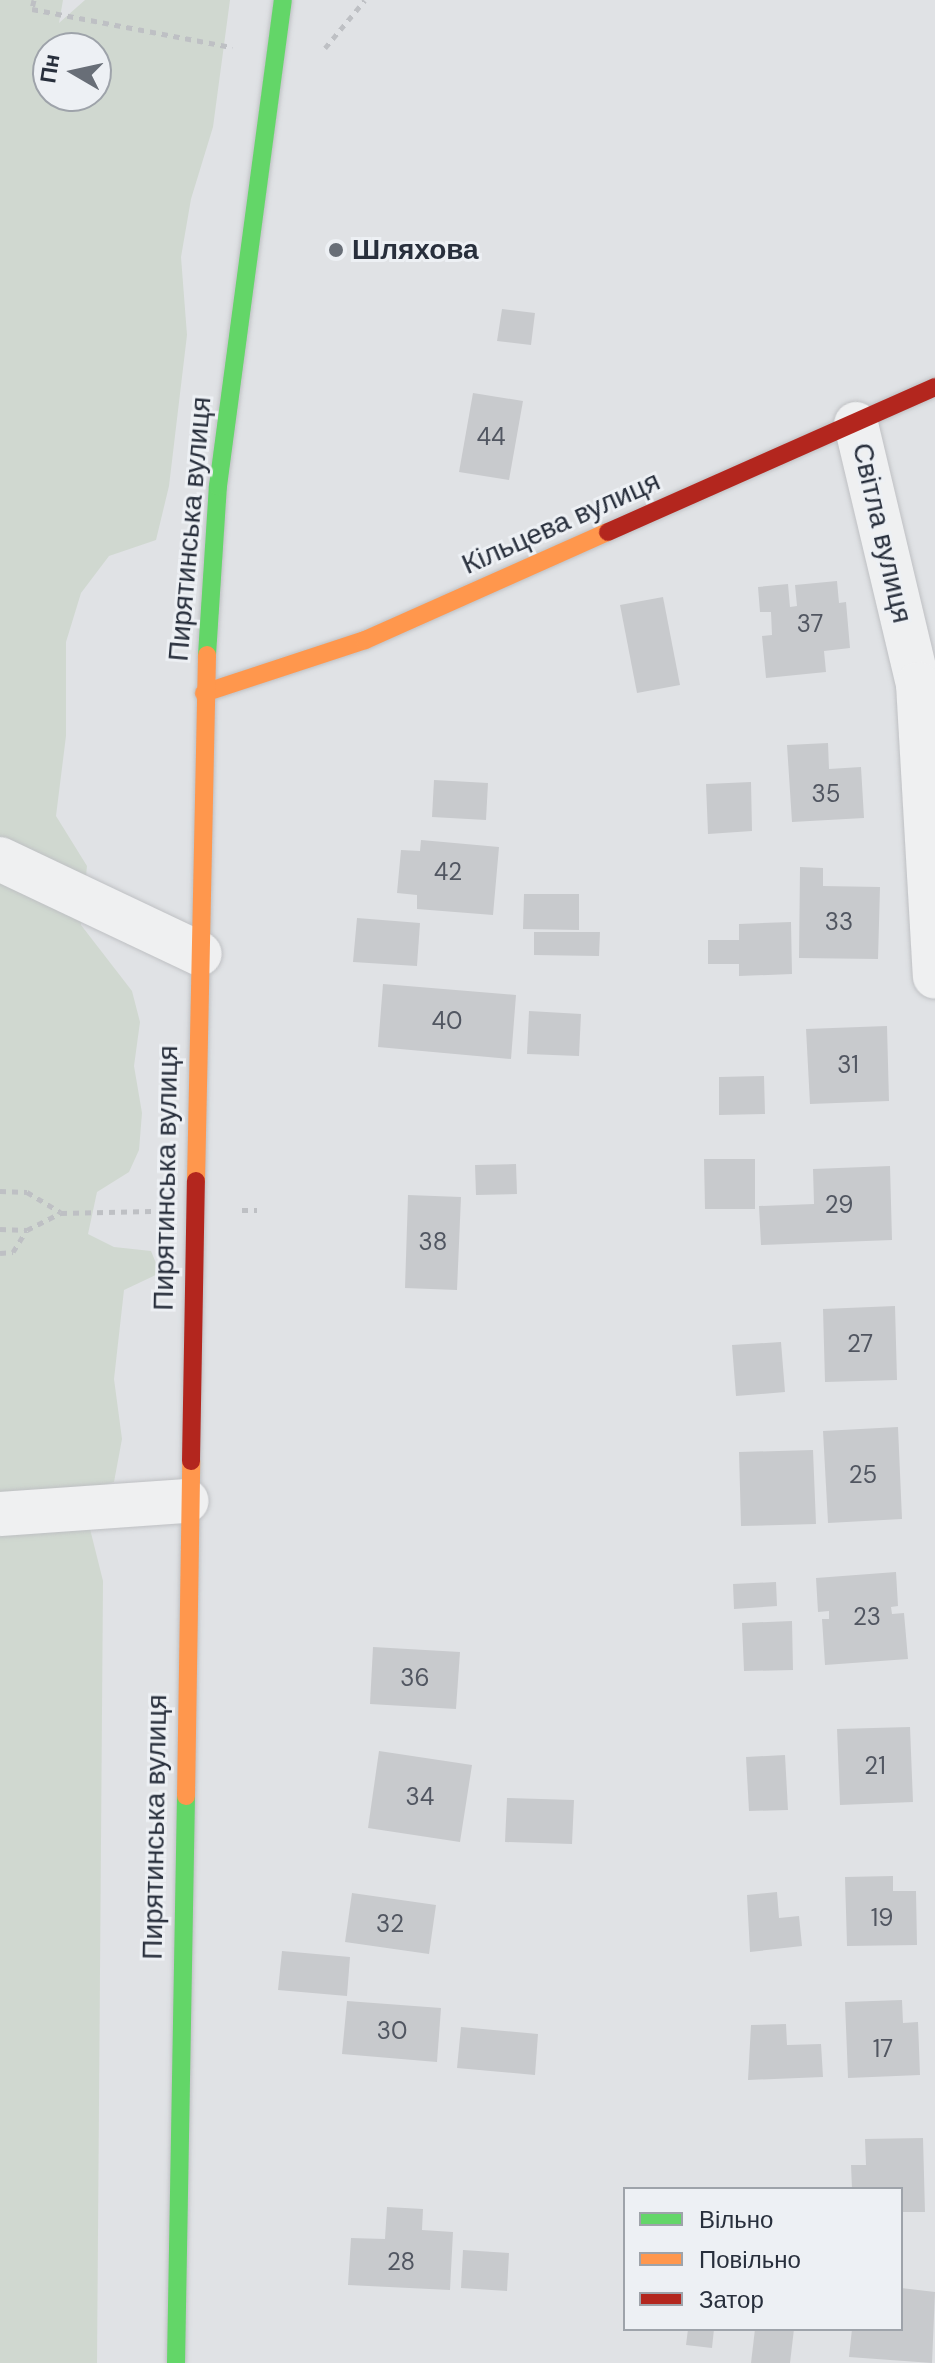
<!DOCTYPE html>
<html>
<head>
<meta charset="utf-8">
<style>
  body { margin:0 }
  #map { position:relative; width:935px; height:2363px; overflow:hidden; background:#e0e2e5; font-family:"DM Sans",sans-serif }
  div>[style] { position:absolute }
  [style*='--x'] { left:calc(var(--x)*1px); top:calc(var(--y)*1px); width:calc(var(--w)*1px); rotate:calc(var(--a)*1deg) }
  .green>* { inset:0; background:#d0d8d0 }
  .building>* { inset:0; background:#c8cacd }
  .path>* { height:5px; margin-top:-2.5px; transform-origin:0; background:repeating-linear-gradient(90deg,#bec0c4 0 6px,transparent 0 12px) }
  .roads { filter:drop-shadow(0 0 2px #bec0c3) drop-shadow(0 0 2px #bec0c3) }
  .street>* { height:44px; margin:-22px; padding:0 22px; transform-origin:22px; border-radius:22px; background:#eff0f1 }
  .fast>* { height:18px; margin:-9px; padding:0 9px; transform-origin:9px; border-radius:9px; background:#63d668 }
  .slow>* { height:18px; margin:-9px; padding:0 9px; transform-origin:9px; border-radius:9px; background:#ff974d }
  .jam>* { height:18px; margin:-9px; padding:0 9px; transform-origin:9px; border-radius:9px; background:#b3261e }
  .dots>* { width:22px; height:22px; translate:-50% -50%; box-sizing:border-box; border:4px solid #edf0f4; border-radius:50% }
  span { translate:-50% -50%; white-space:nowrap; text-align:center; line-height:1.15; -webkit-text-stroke:6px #edf0f4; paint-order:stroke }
  .number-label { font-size:24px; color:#515661 }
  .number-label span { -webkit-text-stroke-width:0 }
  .poi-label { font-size:28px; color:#282f3c; font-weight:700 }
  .left { translate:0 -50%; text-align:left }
  .street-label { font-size:28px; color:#282f3c }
  .legend { position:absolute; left:623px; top:2187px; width:280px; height:144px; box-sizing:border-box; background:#edf0f4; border:2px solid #9ea3aa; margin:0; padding:10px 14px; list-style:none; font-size:24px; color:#282f3c }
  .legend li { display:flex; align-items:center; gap:16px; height:40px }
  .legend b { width:40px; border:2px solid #9ea3aa }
  .north { position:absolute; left:32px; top:32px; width:80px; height:80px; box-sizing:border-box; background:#edf0f4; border:2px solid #9ea3aa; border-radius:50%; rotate:279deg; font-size:22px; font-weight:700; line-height:32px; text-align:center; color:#282f3c }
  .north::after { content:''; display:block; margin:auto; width:28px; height:36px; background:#686e77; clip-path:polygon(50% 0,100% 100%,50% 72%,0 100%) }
</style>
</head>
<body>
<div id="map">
  <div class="green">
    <div style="clip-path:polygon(evenodd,0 0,63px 0,59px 23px,85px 0,230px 0,213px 127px,191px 199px,181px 257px,187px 335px,169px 486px,156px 540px,109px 556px,81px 593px,66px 642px,66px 736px,56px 816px,87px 866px,81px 925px,132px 991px,140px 1022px,134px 1066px,142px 1113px,139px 1150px,129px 1172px,97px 1192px,88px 1234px,114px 1247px,151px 1251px,160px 1273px,124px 1290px,114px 1379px,122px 1439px,114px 1482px,83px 1492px,0 1499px,0 0,48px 48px,96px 48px,96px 96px,48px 96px,48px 48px)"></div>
    <div style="clip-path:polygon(0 1526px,90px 1529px,103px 1581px,97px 2363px,0 2363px)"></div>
  </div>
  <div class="building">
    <div style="clip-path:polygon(502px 309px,535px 313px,531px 345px,497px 341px)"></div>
    <div style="clip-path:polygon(473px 393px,523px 401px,509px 480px,459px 472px)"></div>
    <div style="clip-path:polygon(837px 581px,839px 603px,846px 602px,850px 648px,824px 651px,826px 672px,766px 678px,762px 636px,772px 635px,771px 612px,760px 612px,758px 587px,788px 584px,790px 607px,797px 606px,795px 585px)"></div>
    <div style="clip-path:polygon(663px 597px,680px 685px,637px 693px,620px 605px)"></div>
    <div style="clip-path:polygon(828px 743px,829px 769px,861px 767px,864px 818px,792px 822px,787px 745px)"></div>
    <div style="clip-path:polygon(434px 780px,488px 783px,486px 820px,432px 817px)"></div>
    <div style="clip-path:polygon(751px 782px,752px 831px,708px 834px,706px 784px)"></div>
    <div style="clip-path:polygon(421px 840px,499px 847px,493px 915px,417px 909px,417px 895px,397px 893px,401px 850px,420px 851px)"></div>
    <div style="clip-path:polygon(800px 867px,823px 868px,823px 886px,880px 887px,878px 959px,799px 958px)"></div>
    <div style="clip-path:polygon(524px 894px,579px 894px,579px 930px,523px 929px)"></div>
    <div style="clip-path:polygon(357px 918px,420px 923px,417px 966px,353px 962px)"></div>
    <div style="clip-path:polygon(791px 922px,792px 974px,739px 976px,739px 964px,708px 964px,708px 940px,739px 940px,739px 924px)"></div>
    <div style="clip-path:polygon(534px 932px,600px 932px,599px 956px,534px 955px)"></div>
    <div style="clip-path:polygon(383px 984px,516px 995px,511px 1059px,378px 1047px)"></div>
    <div style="clip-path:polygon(529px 1011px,581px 1014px,579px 1056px,527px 1054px)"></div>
    <div style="clip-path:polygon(887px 1026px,889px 1101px,810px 1104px,806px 1029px)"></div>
    <div style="clip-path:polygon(764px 1076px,765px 1114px,719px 1115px,719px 1077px)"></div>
    <div style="clip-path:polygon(704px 1159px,755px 1159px,755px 1209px,705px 1209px)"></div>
    <div style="clip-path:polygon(516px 1164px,517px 1194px,476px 1195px,475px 1165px)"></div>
    <div style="clip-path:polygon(890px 1166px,892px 1240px,761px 1245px,759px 1206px,814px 1204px,813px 1169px)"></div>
    <div style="clip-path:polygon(408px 1195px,461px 1197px,457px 1290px,405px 1288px)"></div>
    <div style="clip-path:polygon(895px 1306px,897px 1380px,825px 1382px,823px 1309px)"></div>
    <div style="clip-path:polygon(781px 1342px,785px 1392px,736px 1396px,732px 1345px)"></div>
    <div style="clip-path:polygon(898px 1427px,902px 1519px,828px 1523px,823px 1431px)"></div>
    <div style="clip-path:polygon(813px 1450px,816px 1524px,741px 1526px,739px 1452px)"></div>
    <div style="clip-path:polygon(896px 1572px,898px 1606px,891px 1607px,892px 1614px,904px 1613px,908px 1659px,825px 1665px,822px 1619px,829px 1619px,829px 1611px,818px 1612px,816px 1578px)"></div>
    <div style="clip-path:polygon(776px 1582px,777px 1606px,734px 1609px,733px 1584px)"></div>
    <div style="clip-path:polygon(792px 1621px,793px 1670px,744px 1671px,742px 1623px)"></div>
    <div style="clip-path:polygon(373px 1647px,460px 1652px,456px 1709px,370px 1704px)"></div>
    <div style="clip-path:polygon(910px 1727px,913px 1802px,840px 1805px,837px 1729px)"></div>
    <div style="clip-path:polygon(379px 1751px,472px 1765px,460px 1842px,368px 1828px)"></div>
    <div style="clip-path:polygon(785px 1755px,788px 1810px,749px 1811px,746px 1757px)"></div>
    <div style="clip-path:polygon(507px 1798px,574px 1800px,572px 1844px,505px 1842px)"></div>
    <div style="clip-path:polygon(893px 1876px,893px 1891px,916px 1891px,917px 1945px,847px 1946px,845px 1877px)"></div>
    <div style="clip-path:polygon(777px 1892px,779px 1918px,799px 1916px,802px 1946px,750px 1952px,747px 1895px)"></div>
    <div style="clip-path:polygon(352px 1893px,436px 1905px,429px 1954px,345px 1942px)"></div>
    <div style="clip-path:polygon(282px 1951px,350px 1957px,347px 1996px,278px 1990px)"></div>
    <div style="clip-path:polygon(902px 2000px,903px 2023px,918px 2022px,920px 2075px,848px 2078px,845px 2002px)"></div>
    <div style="clip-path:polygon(347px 2001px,441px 2008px,437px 2062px,342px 2054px)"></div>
    <div style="clip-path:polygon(786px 2024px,787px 2045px,821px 2044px,823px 2077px,748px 2080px,751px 2025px)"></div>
    <div style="clip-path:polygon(461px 2027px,538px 2034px,535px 2075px,457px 2068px)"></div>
    <div style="clip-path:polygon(923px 2138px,925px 2212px,901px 2212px,901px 2189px,852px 2189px,851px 2165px,866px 2165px,865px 2139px)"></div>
    <div style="clip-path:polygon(387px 2207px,423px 2209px,422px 2230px,453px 2232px,450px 2290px,348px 2285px,351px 2238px,385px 2239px)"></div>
    <div style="clip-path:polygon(463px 2250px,509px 2253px,507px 2291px,461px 2288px)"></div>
    <div style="clip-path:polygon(901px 2288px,935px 2292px,932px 2363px,849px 2357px,852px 2329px,901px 2329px)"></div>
    <div style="clip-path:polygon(688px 2329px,714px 2329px,712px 2348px,686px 2345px)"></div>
    <div style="clip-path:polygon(755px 2329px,794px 2329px,790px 2363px,751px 2363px)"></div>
  </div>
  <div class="path">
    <div style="--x:34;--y:0;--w:9;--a:103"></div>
    <div style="--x:32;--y:9;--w:204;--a:10.8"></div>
    <div style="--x:325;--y:48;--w:62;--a:-50.2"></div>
    <div style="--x:0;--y:1191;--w:27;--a:2"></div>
    <div style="--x:27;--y:1192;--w:39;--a:31"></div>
    <div style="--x:242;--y:1210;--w:15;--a:0"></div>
    <div style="--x:0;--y:1229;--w:27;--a:2"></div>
    <div style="--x:27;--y:1230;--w:38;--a:-27"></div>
    <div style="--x:61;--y:1213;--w:91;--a:-1.3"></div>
    <div style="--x:0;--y:1253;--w:13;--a:-4"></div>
    <div style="--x:13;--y:1252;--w:25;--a:-58"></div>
  </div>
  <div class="roads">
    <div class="street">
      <div style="--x:856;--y:424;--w:267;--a:76.6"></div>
      <div style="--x:918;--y:684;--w:293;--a:86.7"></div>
      <div style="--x:0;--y:859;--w:221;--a:25.4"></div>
      <div style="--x:0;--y:1514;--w:187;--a:-4"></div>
    </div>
    <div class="fast">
      <div style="--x:207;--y:655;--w:169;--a:-86.3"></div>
      <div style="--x:218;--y:486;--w:490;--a:-82.4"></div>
      <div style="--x:176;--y:2363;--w:567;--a:-88.99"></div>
    </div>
    <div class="slow">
      <div style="--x:204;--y:693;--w:169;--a:-18.2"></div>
      <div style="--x:365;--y:640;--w:266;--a:-24"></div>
      <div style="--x:196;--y:1181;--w:526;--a:-88.8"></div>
      <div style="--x:186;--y:1796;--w:335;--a:-89.1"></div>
    </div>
    <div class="jam">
      <div style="--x:608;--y:532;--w:358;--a:-23.9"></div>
      <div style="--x:191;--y:1461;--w:280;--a:-89"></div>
    </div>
  </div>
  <div class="dots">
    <div style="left:336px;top:250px;background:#686e77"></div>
  </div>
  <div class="number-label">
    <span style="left:491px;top:437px">44</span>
    <span style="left:810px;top:624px">37</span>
    <span style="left:826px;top:794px">35</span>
    <span style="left:448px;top:872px">42</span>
    <span style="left:839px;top:922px">33</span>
    <span style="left:447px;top:1021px">40</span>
    <span style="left:848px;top:1065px">31</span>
    <span style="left:839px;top:1205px">29</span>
    <span style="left:433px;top:1242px">38</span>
    <span style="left:860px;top:1344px">27</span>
    <span style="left:863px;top:1475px">25</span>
    <span style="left:867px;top:1617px">23</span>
    <span style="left:415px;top:1678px">36</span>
    <span style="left:875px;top:1766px">21</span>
    <span style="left:420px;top:1797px">34</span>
    <span style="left:882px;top:1918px">19</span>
    <span style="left:390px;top:1924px">32</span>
    <span style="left:392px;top:2031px">30</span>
    <span style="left:883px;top:2049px">17</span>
    <span style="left:401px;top:2262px">28</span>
  </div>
  <div class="poi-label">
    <span class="left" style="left:352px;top:250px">Шляхова</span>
  </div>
  <div class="street-label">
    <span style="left:561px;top:523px;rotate:-24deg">Кільцева вулиця</span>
    <span style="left:190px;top:529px;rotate:-85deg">Пирятинська вулиця</span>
    <span style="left:882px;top:533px;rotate:77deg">Світла вулиця</span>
    <span style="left:166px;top:1178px;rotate:-89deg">Пирятинська вулиця</span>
    <span style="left:155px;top:1827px;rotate:-89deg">Пирятинська вулиця</span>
  </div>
  <ul class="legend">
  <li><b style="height:10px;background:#63d668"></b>Вільно</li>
  <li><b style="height:10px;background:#ff974d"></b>Повільно</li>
  <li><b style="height:10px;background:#b3261e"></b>Затор</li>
  </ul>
  <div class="north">Пн</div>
</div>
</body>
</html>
